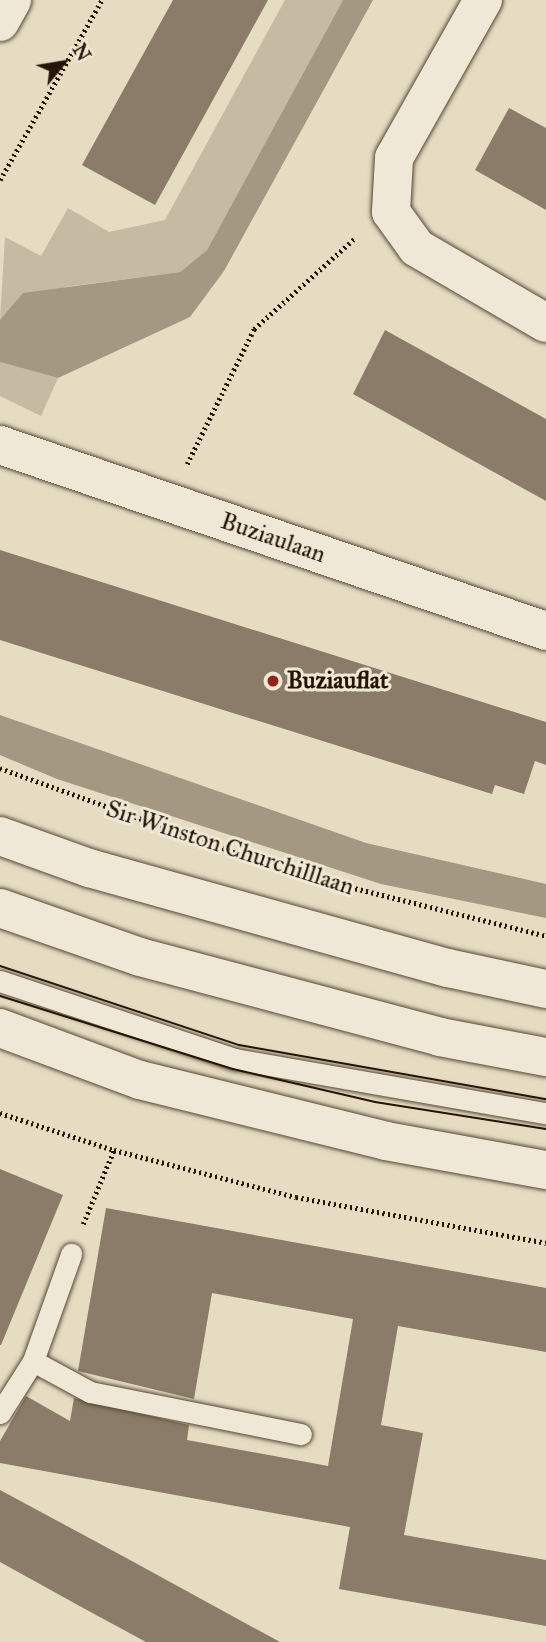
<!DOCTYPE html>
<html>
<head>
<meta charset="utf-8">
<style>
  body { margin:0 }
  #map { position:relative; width:546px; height:1642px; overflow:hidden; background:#e6dcc2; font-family:"IM FELL Great Primer",serif }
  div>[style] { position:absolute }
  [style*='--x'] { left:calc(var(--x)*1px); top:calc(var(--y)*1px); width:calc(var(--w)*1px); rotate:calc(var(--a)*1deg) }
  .green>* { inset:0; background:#c5baa2 }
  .water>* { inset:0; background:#a59882 }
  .building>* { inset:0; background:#8a7c68 }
  .path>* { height:4.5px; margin-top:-2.25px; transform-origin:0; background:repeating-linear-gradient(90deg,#261507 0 2px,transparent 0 5.5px) }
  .roads { filter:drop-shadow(0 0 2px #564736) drop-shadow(0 0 2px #564736) }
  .service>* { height:21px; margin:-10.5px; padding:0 10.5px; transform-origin:10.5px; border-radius:10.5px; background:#efe8d7 }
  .minor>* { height:38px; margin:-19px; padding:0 19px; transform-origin:19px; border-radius:19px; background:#efe8d7 }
  .tertiary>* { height:38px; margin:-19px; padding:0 19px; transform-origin:19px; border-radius:19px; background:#efe8d7 }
  .tram>* { height:2px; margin:-1px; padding:0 1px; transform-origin:1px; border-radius:1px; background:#261507 }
  .dots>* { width:19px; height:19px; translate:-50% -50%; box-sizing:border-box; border:4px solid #efe8d7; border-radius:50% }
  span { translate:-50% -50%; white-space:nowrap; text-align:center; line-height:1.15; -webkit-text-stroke:6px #efe8d7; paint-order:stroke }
  .street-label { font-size:24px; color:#261507 }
  .poi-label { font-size:24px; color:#261507; font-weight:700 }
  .left { translate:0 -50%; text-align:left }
  .north { position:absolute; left:28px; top:28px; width:70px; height:70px; -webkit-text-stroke:5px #efe8d7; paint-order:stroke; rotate:60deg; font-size:19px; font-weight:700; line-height:28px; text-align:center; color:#261507 }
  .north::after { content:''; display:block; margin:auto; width:24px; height:32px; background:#261507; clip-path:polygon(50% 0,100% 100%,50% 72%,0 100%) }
</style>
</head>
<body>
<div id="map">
  <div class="green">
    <div style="clip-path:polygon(285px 0,343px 0,207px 250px,180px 272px,65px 287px,0 320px,5px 237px,41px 256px,68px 208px,109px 232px,165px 220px)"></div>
    <div style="clip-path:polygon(0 362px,58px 378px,41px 416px,0 396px)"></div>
  </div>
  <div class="water">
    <div style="clip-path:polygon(343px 0,373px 0,224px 271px,190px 317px,58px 378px,0 362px,0 320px,23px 293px,180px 272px,207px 250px)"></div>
    <div style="clip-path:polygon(0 715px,366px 843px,546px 884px,546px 918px,381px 884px,57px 779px,0 755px)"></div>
  </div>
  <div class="building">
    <div style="clip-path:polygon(173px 0,268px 0,155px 205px,82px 165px)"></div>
    <div style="clip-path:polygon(509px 108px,546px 128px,546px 210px,475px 170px)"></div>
    <div style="clip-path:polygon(385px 330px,546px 419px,546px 501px,353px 394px)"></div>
    <div style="clip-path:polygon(0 550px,546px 722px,546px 765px,535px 761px,524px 794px,495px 785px,492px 794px,0 640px)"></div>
    <div style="clip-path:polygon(0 1169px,63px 1195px,1px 1345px,0 1345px)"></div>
    <div style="clip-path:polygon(106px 1208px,546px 1288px,546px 1352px,398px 1326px,381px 1425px,423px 1433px,404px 1535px,546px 1560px,546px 1626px,339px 1589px,350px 1527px,0 1463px,0 1441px,26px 1396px,70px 1421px,74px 1398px,189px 1425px,187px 1440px,328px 1466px,353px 1319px,212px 1293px,194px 1399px,78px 1371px)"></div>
    <div style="clip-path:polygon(0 1490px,130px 1560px,280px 1642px,146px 1642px,85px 1609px,0 1562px)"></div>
  </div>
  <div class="path">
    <div style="--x:0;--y:180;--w:207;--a:-60.5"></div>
    <div style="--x:187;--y:464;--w:151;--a:-63.6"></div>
    <div style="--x:254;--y:329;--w:137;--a:-42"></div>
    <div style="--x:0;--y:768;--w:304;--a:19.8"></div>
    <div style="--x:286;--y:871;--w:268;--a:14"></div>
    <div style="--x:0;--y:1113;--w:120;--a:18"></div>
    <div style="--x:114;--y:1150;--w:188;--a:14.5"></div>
    <div style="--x:296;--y:1197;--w:254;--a:10.4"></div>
    <div style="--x:83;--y:1224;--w:80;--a:-67.3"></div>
  </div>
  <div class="roads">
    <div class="service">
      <div style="--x:0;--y:981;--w:248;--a:18.4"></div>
      <div style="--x:235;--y:1059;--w:316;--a:9.9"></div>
      <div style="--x:33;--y:1361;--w:65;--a:28.5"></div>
      <div style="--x:90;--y:1392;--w:215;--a:11.3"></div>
      <div style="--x:0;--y:1413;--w:62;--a:-57.6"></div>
      <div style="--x:33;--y:1361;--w:114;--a:-70.4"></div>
    </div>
    <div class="minor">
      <div style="--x:483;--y:0;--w:181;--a:119.4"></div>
      <div style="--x:394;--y:158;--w:54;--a:93.2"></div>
      <div style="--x:391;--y:212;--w:44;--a:54.2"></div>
      <div style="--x:417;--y:248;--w:149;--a:30.2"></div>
      <div style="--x:0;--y:22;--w:25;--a:-61"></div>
      <div style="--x:0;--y:445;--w:577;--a:18.81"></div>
      <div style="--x:0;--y:1028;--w:149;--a:20.4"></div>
      <div style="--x:140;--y:1080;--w:253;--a:13.9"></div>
      <div style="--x:386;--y:1141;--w:163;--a:10.3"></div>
    </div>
    <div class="tertiary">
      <div style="--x:0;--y:836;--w:95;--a:19.8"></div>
      <div style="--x:89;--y:868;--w:373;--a:15.6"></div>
      <div style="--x:448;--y:968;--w:100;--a:12.1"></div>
      <div style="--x:0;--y:908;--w:148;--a:19.3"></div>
      <div style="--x:140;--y:957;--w:310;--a:14.9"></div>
      <div style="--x:440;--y:1037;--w:108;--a:10.7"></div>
    </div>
  </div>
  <div class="tram">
    <div style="--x:0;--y:966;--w:252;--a:18.3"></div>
    <div style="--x:239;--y:1045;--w:312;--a:10"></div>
    <div style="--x:0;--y:996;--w:244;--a:17.4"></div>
    <div style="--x:233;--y:1069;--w:146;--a:13.1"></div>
    <div style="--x:375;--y:1102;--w:173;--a:9"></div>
  </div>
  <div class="dots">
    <div style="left:273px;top:681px;background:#8f2418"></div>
  </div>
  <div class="street-label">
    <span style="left:273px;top:538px;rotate:19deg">Buziaulaan</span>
    <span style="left:230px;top:848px;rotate:18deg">Sir Winston Churchilllaan</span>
  </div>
  <div class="poi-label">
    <span class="left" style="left:287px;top:681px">Buziauflat</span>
  </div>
  <div class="north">N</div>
</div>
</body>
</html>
